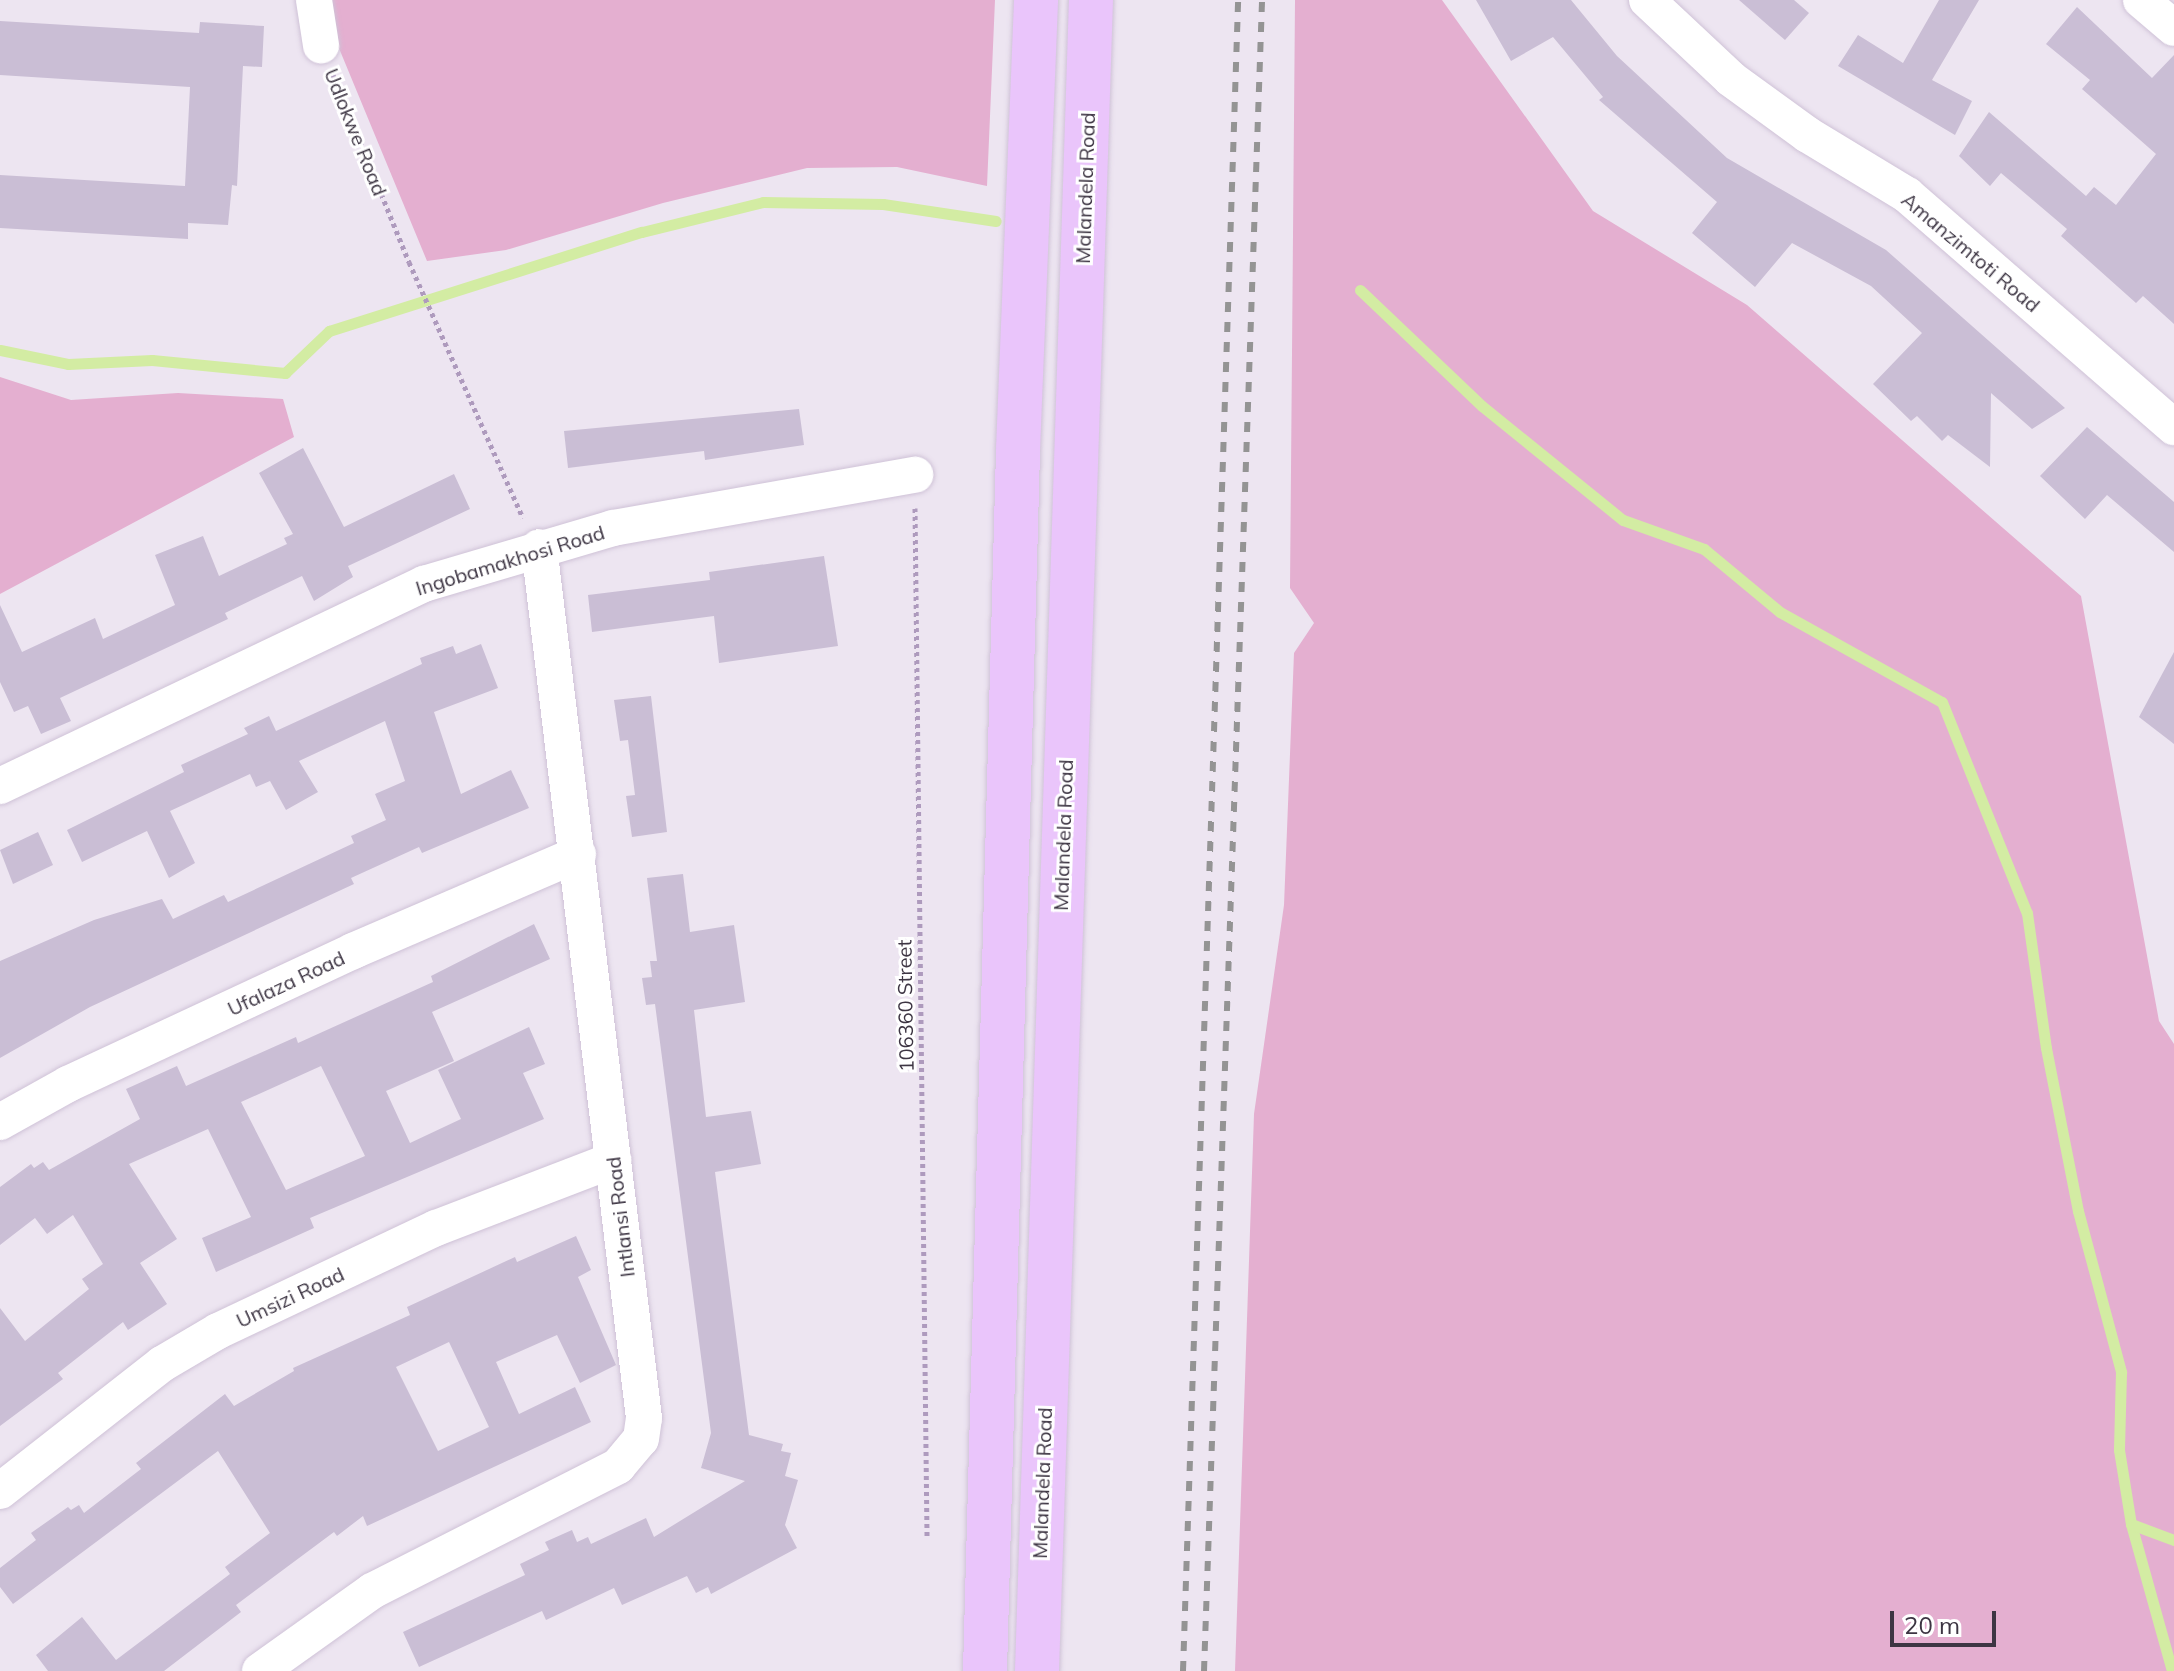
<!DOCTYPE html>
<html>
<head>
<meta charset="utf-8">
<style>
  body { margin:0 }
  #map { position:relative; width:2174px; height:1671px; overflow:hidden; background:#ede5f1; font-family:Mulish,sans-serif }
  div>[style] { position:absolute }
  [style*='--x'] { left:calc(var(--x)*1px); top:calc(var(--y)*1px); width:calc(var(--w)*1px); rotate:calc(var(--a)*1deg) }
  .green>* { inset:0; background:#e4afd0 }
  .stream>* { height:11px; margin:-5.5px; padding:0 5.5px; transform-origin:5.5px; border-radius:5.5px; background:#d3eca3 }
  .building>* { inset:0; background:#cabed5 }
  .path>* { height:5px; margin-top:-2.5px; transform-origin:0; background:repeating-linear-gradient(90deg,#ae9abd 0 4px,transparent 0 8px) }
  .roads { filter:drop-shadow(0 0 2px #cfc2d7) drop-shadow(0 0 2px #cfc2d7) }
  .minor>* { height:36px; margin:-18px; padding:0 18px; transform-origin:18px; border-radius:18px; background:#fff }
  .secondary>* { height:44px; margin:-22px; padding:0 22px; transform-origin:22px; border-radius:22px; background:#eac5fb }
  .rail>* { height:6px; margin-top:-3px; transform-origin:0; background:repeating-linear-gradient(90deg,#949494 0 10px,transparent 0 20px) }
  span { translate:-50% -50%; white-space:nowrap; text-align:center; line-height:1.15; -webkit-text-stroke:6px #fff; paint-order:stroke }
  .street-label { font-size:20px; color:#3d3543 }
  .scale { position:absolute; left:1890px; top:1611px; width:106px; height:36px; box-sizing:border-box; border:4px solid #3d3543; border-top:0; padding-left:10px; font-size:24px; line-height:28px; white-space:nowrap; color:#3d3543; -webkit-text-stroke:6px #fff; paint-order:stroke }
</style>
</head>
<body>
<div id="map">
  <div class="green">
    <div style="clip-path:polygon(329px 0,995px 0,987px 186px,897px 167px,807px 168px,663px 203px,506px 250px,427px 261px,336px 41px)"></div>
    <div style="clip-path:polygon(1295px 0,1442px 0,1593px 211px,1747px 305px,2081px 596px,2159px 1021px,2174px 1044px,2174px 1671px,1235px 1671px,1254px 1114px,1284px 905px,1294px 653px,1314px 623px,1290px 588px)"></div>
    <div style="clip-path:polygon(0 377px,71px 400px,178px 393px,283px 399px,294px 437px,0 594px)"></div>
  </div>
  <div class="stream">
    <div style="--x:1360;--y:290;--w:168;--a:43.6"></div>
    <div style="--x:1482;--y:406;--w:181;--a:39"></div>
    <div style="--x:1623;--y:520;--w:86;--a:19.7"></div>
    <div style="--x:1704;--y:549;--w:99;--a:39.7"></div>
    <div style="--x:1780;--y:612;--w:185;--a:29.1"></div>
    <div style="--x:1942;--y:702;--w:227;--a:68.1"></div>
    <div style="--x:2027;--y:913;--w:136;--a:82"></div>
    <div style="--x:2046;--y:1048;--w:166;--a:78.9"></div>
    <div style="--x:2078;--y:1211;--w:167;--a:75"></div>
    <div style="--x:2121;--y:1372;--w:78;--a:91.5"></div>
    <div style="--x:2119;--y:1450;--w:75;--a:80.8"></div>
    <div style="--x:2131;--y:1524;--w:153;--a:74.4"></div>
    <div style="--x:0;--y:350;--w:69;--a:11.6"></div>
    <div style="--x:68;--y:364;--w:84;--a:-2.7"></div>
    <div style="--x:152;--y:360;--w:134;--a:5.6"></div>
    <div style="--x:285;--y:373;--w:61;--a:-43.7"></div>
    <div style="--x:329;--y:331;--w:328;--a:-17.6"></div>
    <div style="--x:642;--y:232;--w:125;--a:-13.9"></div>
    <div style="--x:763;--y:202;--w:120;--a:1"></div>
    <div style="--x:883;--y:204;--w:114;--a:8.6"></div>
    <div style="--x:2131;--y:1524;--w:46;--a:20.4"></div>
  </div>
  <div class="building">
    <div style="clip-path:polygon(1476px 0,1571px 0,1617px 56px,1727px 158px,1886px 250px,2065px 408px,2032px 429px,1991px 393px,1990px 467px,1948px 435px,1942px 441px,1917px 416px,1911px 421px,1873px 384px,1922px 333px,1871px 286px,1792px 243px,1755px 287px,1692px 233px,1717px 202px,1599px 100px,1603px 97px,1553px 37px,1511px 61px)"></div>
    <div style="clip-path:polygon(1739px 0,1794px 0,1809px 13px,1785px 40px)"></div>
    <div style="clip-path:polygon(1939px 0,1979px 0,1932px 80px,1972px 101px,1955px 135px,1838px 66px,1858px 35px,1903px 63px)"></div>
    <div style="clip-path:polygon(2077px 7px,2152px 78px,2174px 55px,2174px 324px,2143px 296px,2136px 303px,2061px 236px,2067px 229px,2001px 173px,1990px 186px,1959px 156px,1989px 112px,2086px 196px,2094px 187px,2116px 205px,2156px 154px,2082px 89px,2090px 80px,2046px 44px)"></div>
    <div style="clip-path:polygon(0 21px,199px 33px,200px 22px,264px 26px,262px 67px,243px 66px,237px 186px,232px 185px,228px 225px,188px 223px,188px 239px,0 228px,0 175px,185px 186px,190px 87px,0 75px)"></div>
    <div style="clip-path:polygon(799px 409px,804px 445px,705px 460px,704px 451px,568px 468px,564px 431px)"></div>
    <div style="clip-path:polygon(2087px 427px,2174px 502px,2174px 552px,2107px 495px,2085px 519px,2040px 476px)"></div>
    <div style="clip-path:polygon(303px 448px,344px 527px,454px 474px,470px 509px,348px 566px,353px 577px,314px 601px,302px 576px,225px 613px,228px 619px,60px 698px,71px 721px,41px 734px,28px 706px,14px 712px,0 682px,0 605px,22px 652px,95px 618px,103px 639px,175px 605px,155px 555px,203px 536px,219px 576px,287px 544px,284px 538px,293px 534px,259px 473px)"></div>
    <div style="clip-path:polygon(824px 556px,838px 646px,719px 663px,714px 616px,592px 632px,588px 595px,710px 580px,709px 572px)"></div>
    <div style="clip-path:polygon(481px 644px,498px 688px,434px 712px,461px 794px,511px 770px,529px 808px,422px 853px,419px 847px,351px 878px,354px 884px,90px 1007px,0 1058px,0 961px,94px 920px,162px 899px,173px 919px,224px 895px,228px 902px,354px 843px,351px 836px,386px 820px,375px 794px,405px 781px,385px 721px,299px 761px,318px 792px,286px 810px,270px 781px,256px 787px,250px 774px,170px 811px,195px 863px,169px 878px,147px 831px,82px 862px,67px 830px,184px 772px,181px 765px,248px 734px,244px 728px,269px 716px,276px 731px,422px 664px,420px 658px,453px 646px,456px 654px)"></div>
    <div style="clip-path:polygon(2174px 652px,2174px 744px,2139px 717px)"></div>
    <div style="clip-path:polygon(651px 696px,667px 832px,632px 837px,626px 796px,635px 795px,628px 740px,620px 741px,614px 700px)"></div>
    <div style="clip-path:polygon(38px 832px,53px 865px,13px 884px,0 850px)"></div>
    <div style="clip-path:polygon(683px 874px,690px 932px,734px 925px,745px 1002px,694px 1010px,706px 1117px,751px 1111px,761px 1164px,715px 1172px,749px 1435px,783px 1444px,781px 1451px,791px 1453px,785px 1476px,798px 1480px,785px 1525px,797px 1548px,711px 1594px,708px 1587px,696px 1593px,687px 1576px,622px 1605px,614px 1588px,546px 1620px,542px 1611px,419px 1667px,403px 1632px,525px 1575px,520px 1564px,549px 1550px,545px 1542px,572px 1530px,577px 1542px,588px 1537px,591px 1544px,646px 1518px,654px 1537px,745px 1481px,701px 1468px,711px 1433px,655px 1004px,646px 1005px,642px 978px,652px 977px,650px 961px,657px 961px,647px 878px)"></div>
    <div style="clip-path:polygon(evenodd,534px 924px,550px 959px,432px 1012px,454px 1061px,386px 1091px,410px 1143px,461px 1119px,438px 1070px,529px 1027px,545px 1064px,523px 1073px,544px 1119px,310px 1218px,314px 1228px,216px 1272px,202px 1238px,251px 1217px,208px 1129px,129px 1164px,177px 1239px,140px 1263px,167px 1304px,128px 1330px,123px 1322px,58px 1373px,63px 1379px,0 1426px,0 1308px,25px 1341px,89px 1289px,82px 1279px,103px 1264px,73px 1215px,47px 1234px,35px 1218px,0 1245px,0 1187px,31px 1164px,34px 1168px,43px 1162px,49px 1170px,140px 1119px,126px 1089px,177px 1066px,186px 1086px,296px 1037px,298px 1043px,433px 982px,431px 976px,534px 924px,321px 1066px,365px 1156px,286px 1190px,241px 1102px,321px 1066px)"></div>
    <div style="clip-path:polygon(evenodd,576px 1236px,591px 1270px,578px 1277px,616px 1365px,580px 1383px,557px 1335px,496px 1362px,519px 1414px,575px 1387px,591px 1422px,367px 1526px,363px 1516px,337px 1536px,334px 1532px,236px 1605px,241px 1612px,164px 1671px,48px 1671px,36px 1655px,82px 1617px,116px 1660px,230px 1574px,225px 1567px,270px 1533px,218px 1451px,13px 1604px,0 1587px,0 1568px,36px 1540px,31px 1533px,68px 1507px,71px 1510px,79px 1505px,84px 1513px,141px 1469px,136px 1463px,225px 1394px,234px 1406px,294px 1371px,293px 1368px,410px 1315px,407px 1307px,515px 1257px,517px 1262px,576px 1236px,449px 1342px,489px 1427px,438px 1451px,396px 1367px,449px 1342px)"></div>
  </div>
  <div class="path">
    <div style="--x:333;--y:75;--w:202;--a:67.9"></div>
    <div style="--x:409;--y:262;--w:280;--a:66"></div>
    <div style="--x:915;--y:508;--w:1029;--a:89.33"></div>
  </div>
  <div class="roads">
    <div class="minor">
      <div style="--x:314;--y:0;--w:46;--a:81.2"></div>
      <div style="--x:1647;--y:0;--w:115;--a:43.2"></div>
      <div style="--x:1731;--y:79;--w:95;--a:36"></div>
      <div style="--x:1808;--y:135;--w:116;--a:31.2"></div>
      <div style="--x:1907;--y:195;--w:354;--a:41"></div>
      <div style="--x:2141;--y:0;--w:43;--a:40.3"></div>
      <div style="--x:0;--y:786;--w:470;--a:-25.5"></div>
      <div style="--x:424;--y:584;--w:197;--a:-16.5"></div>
      <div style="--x:613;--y:528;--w:307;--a:-10"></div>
      <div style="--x:0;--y:1122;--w:78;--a:-29.2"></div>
      <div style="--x:68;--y:1084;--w:315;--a:-25"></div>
      <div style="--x:353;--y:951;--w:245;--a:-23.3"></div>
      <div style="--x:0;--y:1491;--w:206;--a:-38.1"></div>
      <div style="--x:162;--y:1364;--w:65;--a:-30.5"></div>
      <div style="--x:218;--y:1331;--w:241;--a:-25.3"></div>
      <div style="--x:436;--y:1228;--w:190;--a:-21"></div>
      <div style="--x:260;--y:1671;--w:138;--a:-35.5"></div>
      <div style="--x:372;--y:1591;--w:276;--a:-26.9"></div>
      <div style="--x:618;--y:1466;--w:35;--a:-50"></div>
      <div style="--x:641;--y:1439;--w:21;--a:-82"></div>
      <div style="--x:644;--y:1418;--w:877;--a:-96.87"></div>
    </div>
    <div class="secondary">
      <div style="--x:985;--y:1671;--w:1221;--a:-88.45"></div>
      <div style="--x:1018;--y:450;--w:450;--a:-87.7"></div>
      <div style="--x:1037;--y:1671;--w:1672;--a:-88.15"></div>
    </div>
  </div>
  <div class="rail">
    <div style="--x:1183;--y:1671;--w:1672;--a:-88.11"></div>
    <div style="--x:1204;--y:1671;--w:1672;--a:-88.01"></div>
  </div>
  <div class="street-label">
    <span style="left:356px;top:132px;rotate:68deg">Udlokwe Road</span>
    <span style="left:1085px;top:188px;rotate:-88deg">Malandela Road</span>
    <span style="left:1971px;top:252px;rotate:40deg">Amanzimtoti Road</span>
    <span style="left:510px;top:560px;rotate:-17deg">Ingobamakhosi Road</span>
    <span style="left:1063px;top:835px;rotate:-88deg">Malandela Road</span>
    <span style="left:286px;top:983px;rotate:-25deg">Ufalaza Road</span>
    <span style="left:905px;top:1006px;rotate:-91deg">106360 Street</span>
    <span style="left:620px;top:1217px;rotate:-97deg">Intlansi Road</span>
    <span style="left:290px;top:1297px;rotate:-25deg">Umsizi Road</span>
    <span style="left:1042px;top:1483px;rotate:-88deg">Malandela Road</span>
  </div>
  <div class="scale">20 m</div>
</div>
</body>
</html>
